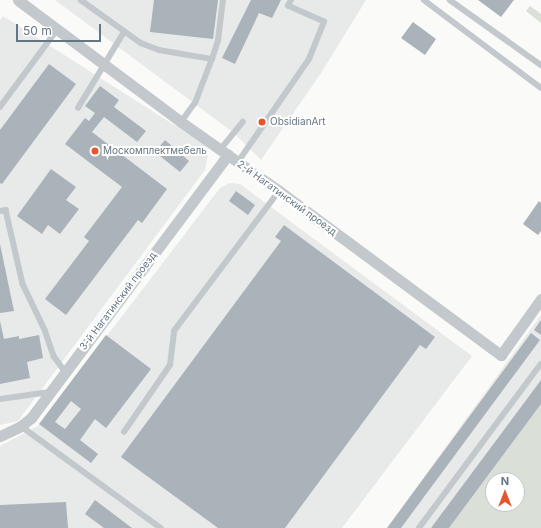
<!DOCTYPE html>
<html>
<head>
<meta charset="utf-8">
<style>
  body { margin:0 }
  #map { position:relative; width:541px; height:528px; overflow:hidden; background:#fafaf8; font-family:Inter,sans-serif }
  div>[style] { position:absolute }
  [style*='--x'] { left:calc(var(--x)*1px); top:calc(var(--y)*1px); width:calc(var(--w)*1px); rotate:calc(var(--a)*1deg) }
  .built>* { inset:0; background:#e8e9e9 }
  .green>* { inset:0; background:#dadfd7 }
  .building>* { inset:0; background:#aab3b9 }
  .lane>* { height:5.5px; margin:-2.75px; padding:0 2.75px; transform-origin:2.75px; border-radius:2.75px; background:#c3c8cc }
  .street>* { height:11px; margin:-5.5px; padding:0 5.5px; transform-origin:5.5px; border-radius:5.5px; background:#c3c8cc }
  .dots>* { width:11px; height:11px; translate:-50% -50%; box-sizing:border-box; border:2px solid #fff; border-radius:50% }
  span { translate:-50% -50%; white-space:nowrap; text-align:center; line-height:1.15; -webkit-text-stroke:4px #fff; paint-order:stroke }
  .poi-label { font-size:10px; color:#657683 }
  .left { translate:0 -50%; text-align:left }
  .street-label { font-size:10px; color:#657683 }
  .north { position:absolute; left:485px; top:472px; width:40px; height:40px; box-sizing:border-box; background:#fff; border:1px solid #c1c8cd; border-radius:50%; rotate:0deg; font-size:11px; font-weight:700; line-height:16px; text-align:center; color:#657683 }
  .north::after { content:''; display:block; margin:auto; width:14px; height:18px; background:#e4572e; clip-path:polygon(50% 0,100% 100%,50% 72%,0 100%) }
  .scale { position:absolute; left:16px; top:24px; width:85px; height:18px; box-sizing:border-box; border:2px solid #657683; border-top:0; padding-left:5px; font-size:12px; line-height:14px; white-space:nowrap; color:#657683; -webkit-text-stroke:3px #fff; paint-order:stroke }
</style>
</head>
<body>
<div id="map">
  <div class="built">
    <div style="clip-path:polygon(55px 0,366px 0,321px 73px,261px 160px,234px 133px)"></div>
    <div style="clip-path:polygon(3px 16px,204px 144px,208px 155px,205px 170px,18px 421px,0 425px,0 20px)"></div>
    <div style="clip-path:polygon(230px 183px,240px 184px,472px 356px,342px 528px,0 528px,0 446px,38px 426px,220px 188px)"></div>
    <div style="clip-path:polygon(541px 315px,541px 404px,449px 528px,387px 528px)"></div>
  </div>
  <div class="green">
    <div style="clip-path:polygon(530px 6px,541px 14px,541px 23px,526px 11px)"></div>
    <div style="clip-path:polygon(evenodd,541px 404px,541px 528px,449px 528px,541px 404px,493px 480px,517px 480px,517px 504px,493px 504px,493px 480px)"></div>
  </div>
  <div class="building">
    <div style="clip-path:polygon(154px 0,218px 0,213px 39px,150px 32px)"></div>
    <div style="clip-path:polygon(251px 0,281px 0,272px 18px,259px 13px,235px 64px,222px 58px)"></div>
    <div style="clip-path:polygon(478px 0,514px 0,501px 17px)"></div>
    <div style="clip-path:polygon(413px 22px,436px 39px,425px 55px,401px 38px)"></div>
    <div style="clip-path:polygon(49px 64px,76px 84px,2px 184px,0 183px,0 130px)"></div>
    <div style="clip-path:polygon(100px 86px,119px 100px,114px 107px,146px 131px,137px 142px,104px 117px,92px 132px,167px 189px,142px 223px,138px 220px,66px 315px,45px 299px,89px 241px,84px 237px,122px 187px,65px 144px,85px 118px,89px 121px,95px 113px,85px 106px)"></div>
    <div style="clip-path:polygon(165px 140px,189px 161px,180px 172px,155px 152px)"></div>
    <div style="clip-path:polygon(51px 169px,76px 187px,66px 200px,79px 209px,60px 234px,48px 225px,42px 234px,17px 216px)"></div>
    <div style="clip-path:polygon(236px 191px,255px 205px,248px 215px,229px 201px)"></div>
    <div style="clip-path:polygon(539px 201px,541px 203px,541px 231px,538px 235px,523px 224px)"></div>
    <div style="clip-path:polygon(284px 225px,435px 337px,426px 349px,420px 345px,285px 528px,218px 528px,121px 457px,281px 241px,275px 237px)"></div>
    <div style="clip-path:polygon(0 244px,14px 311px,0 313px)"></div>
    <div style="clip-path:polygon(541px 320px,541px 335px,534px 330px)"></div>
    <div style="clip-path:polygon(0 321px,4px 339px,19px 336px,19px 339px,39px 335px,43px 358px,27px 362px,30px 378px,0 384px)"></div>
    <div style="clip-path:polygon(531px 333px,540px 340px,401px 528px,387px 528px)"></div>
    <div style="clip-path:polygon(evenodd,106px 335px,151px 369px,106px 428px,95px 419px,80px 440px,98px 454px,91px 463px,39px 424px,106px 335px,71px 401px,81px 409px,65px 429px,55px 422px,71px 401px)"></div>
    <div style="clip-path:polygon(541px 380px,541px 404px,449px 528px,431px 528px)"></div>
    <div style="clip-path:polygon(95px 500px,132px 528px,104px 528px,85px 514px)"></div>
    <div style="clip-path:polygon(66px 502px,68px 528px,0 528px,0 505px)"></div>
  </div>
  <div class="lane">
    <div style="--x:81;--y:0;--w:74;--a:35.6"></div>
    <div style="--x:141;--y:43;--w:19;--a:21"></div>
    <div style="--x:159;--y:50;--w:54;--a:9.6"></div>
    <div style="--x:212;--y:59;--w:20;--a:-72"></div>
    <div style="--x:218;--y:40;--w:40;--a:-82.9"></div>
    <div style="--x:424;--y:0;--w:146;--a:36.9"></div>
    <div style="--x:450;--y:0;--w:112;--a:35.5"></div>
    <div style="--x:0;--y:107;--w:96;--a:-53.5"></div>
    <div style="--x:78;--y:108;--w:89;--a:-58.8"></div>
    <div style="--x:181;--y:122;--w:24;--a:-54"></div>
    <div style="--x:195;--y:103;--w:47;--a:-68.9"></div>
    <div style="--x:220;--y:150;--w:36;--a:-51"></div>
    <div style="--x:238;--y:162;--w:125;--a:-55.4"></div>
    <div style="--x:309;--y:59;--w:40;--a:-68"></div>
    <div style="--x:324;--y:22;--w:39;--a:-156"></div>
    <div style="--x:288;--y:6;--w:7;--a:-63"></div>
    <div style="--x:0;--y:211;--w:6;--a:-9"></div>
    <div style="--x:6;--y:210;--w:76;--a:77.1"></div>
    <div style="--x:23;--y:284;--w:51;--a:64.4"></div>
    <div style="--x:45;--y:330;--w:28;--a:71"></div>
    <div style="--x:54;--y:356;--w:19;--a:54"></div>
    <div style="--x:0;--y:399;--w:50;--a:-8"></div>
    <div style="--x:21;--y:426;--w:173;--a:36.1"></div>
    <div style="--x:124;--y:432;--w:81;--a:-55.5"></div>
    <div style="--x:170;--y:365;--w:34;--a:-83"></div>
    <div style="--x:174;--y:331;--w:175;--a:-53.1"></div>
    <div style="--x:419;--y:528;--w:204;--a:-53.4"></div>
  </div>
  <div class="street">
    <div style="--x:18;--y:0;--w:204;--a:36.8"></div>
    <div style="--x:181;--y:122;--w:120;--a:35.1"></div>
    <div style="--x:279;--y:191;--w:276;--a:36.5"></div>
    <div style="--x:501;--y:355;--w:69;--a:-54.5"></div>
    <div style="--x:0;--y:436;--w:23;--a:-25"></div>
    <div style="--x:21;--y:426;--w:13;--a:-39"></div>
    <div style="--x:31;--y:418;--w:329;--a:-53.2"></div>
  </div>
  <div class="dots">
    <div style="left:262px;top:122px;background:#e4572e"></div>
    <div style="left:95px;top:151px;background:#e4572e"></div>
  </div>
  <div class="poi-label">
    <span class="left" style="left:270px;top:122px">ObsidianArt</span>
    <span class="left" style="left:103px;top:151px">Москомплектмебель</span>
  </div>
  <div class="street-label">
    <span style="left:287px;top:198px;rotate:36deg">2-й Нагатинский проезд</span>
    <span style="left:118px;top:301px;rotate:-53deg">3-й Нагатинский проезд</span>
  </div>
  <div class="north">N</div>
  <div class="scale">50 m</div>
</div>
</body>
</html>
